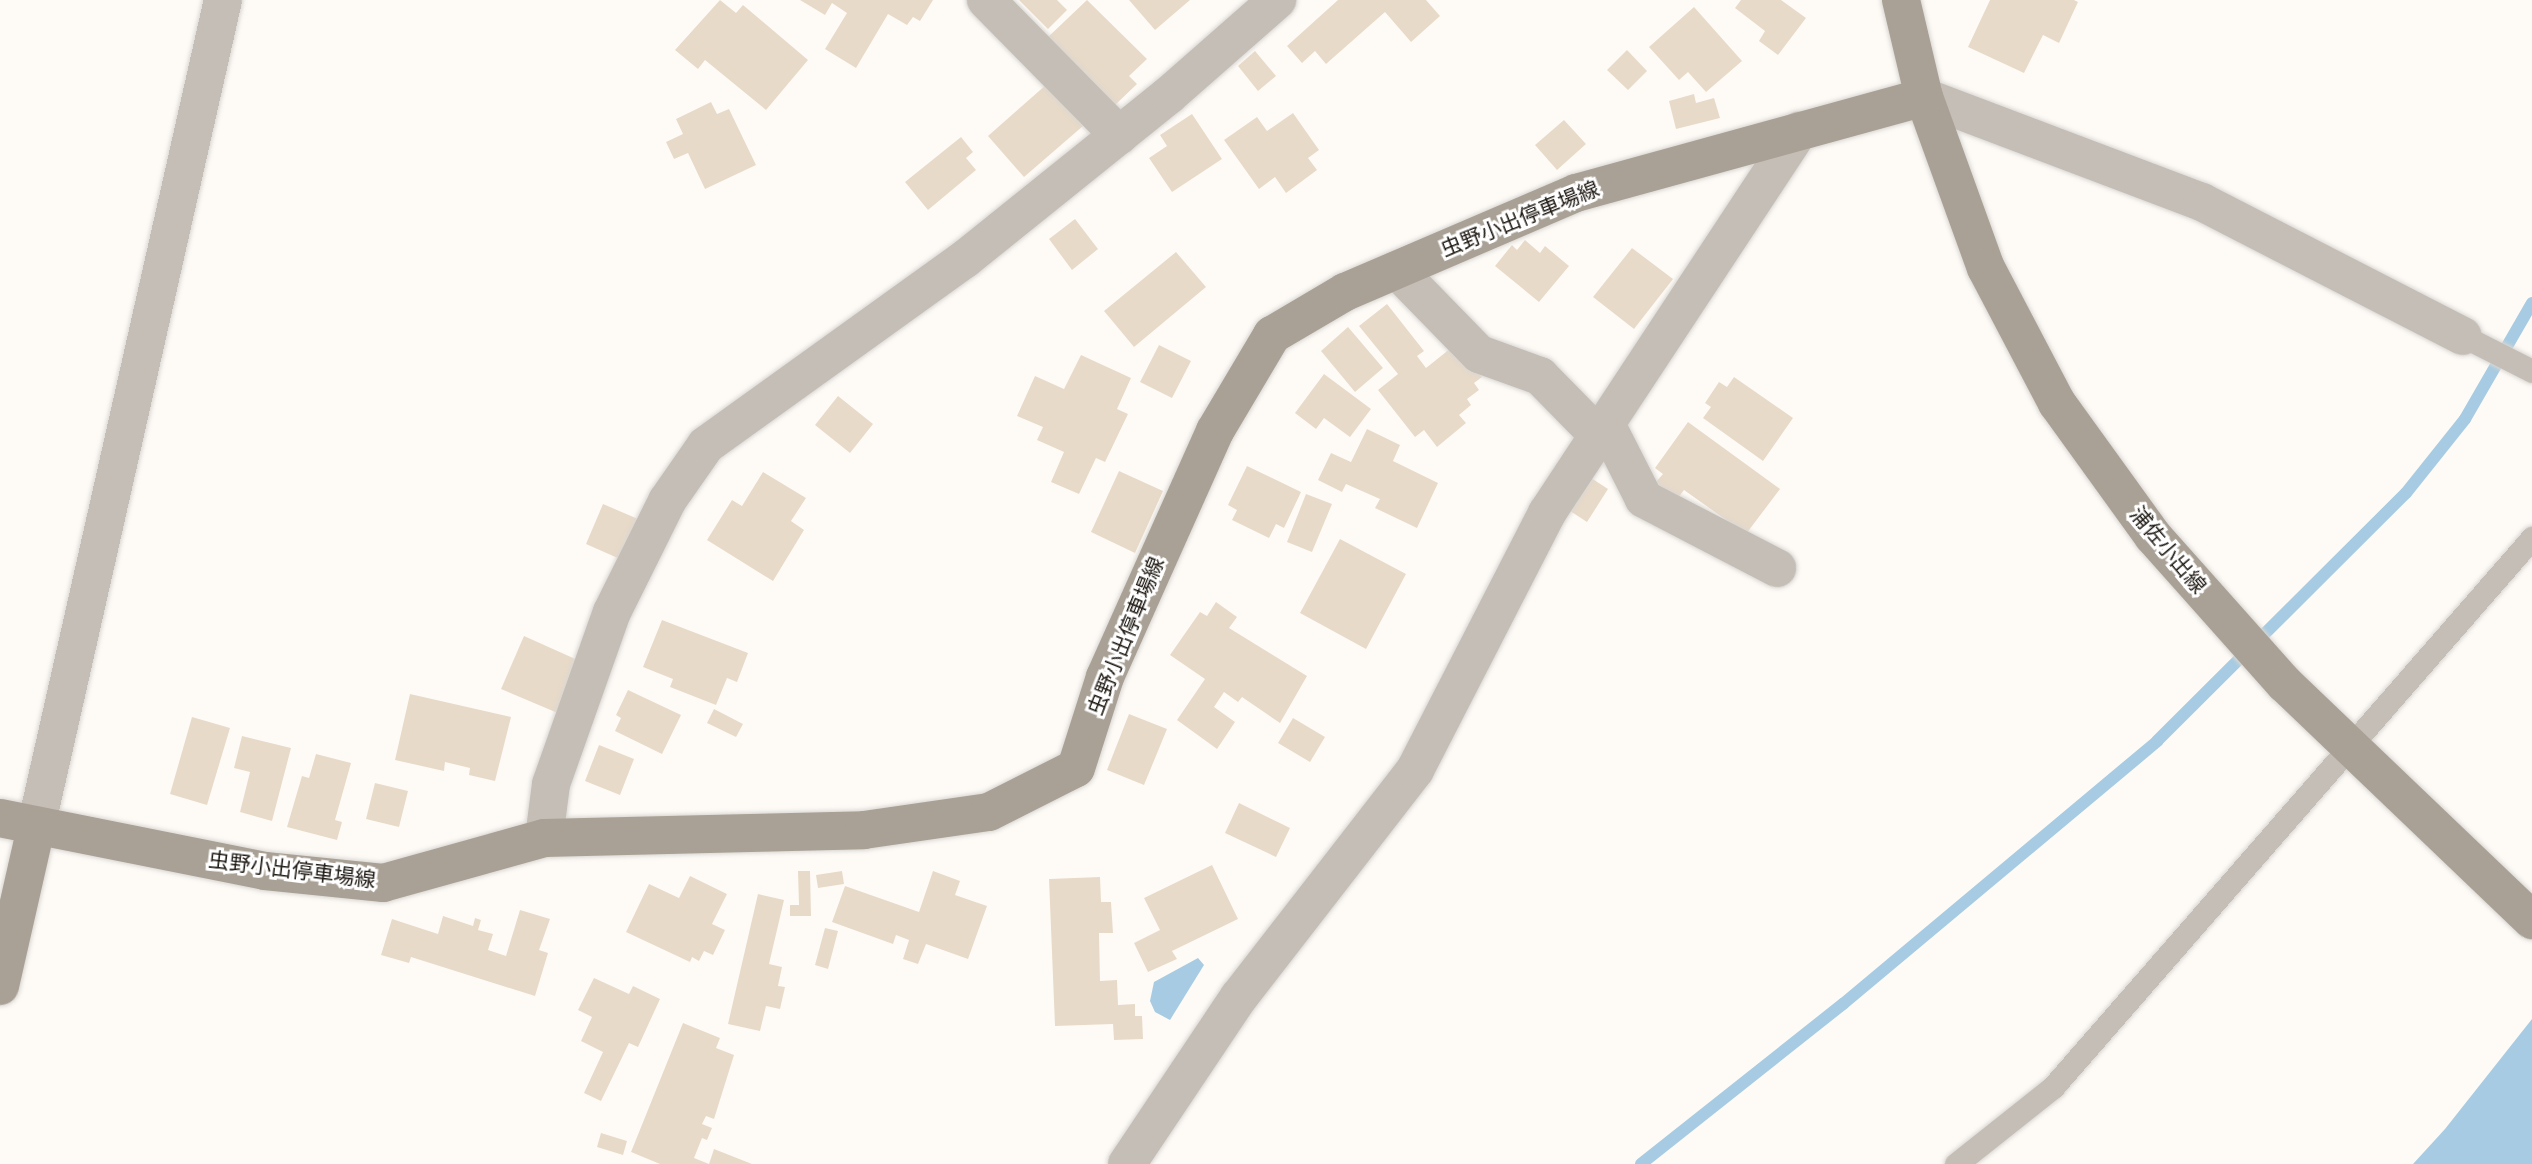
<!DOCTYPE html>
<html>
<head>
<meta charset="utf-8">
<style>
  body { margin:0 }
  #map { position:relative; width:2532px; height:1164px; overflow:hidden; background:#fefbf7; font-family:Arial,"Noto Sans JP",sans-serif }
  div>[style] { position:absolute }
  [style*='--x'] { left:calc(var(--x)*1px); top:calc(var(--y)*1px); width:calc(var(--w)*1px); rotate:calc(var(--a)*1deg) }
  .water>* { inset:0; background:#a6cbe2 }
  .stream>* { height:12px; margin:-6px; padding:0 6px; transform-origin:6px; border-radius:6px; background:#a6cbe2 }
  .building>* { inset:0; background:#e8dac8 }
  .roads { filter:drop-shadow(0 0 2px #dad7d3) drop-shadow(0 0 2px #dad7d3) }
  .lane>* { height:23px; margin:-11.5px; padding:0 11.5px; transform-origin:11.5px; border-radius:11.5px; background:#c4beb6 }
  .street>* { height:38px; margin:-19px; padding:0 19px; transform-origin:19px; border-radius:19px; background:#c4beb6 }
  .secondary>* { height:38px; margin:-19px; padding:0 19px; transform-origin:19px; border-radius:19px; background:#a9a195 }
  span { translate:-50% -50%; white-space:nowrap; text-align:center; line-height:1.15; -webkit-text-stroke:6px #fff; paint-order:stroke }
  .street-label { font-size:21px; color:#1e1913 }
</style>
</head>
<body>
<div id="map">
  <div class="water">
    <div style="clip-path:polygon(1198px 958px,1204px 965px,1170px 1020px,1155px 1012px,1150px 1001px,1154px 982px)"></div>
    <div style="clip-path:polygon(2532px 1019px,2532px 1164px,2413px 1164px,2445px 1129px)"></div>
  </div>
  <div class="stream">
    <div style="--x:1641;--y:1164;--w:258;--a:-38.4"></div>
    <div style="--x:1843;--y:1004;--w:410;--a:-39.9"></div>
    <div style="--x:2157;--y:741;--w:351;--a:-44.9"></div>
    <div style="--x:2406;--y:493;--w:95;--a:-51.4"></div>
    <div style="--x:2465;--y:419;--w:134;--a:-60"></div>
  </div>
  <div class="building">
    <div style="clip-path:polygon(720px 0,736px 13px,743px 5px,808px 60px,766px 110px,705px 60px,698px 69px,675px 50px)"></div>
    <div style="clip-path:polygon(800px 0,933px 0,920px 21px,913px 17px,907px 25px,888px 14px,856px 68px,825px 49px,847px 13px,832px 3px,825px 15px)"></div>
    <div style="clip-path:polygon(1019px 0,1057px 0,1067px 10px,1048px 29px)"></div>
    <div style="clip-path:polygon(1087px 0,1147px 59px,1129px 76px,1137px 84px,1114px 106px,1047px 38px)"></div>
    <div style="clip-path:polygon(1129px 0,1190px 0,1155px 30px)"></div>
    <div style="clip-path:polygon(1338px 0,1426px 0,1440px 16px,1411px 42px,1385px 12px,1326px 64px,1315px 51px,1302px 63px,1287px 46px)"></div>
    <div style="clip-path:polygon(1741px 0,1781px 0,1806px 18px,1778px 55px,1759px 41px,1765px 31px,1735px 8px)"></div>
    <div style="clip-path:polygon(1990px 0,2074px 0,2078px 2px,2059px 43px,2043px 35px,2024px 73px,1968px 47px)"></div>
    <div style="clip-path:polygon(1694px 7px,1742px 61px,1706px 92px,1688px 72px,1679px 80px,1649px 47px)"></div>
    <div style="clip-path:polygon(1627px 50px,1647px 71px,1628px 90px,1607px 70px)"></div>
    <div style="clip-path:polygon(1255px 51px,1276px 76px,1258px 91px,1238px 66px)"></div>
    <div style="clip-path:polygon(1047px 84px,1083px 126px,1024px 177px,988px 136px)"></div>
    <div style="clip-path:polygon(1694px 94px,1696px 103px,1714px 98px,1720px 118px,1676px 129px,1669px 101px)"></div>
    <div style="clip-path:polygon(711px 102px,717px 114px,729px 109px,756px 165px,705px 189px,688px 153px,674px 159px,666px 142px,683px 134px,676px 119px)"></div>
    <div style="clip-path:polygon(1293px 113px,1319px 150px,1308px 158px,1317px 170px,1286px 193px,1275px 177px,1259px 189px,1224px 140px,1257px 117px,1267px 131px)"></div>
    <div style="clip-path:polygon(1192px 114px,1222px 159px,1172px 192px,1149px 158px,1167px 146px,1160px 135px)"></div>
    <div style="clip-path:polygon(1564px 120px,1586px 144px,1557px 170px,1535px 145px)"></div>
    <div style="clip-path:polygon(961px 137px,973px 152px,966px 158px,976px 170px,928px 210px,905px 182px)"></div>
    <div style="clip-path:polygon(1075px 219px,1098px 249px,1072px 270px,1049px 239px)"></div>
    <div style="clip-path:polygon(1525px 240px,1540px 253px,1545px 246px,1569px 266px,1539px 302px,1495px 266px,1512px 245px,1517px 250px)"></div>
    <div style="clip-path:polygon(1632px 248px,1673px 279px,1634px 329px,1593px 297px)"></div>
    <div style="clip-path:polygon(1176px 252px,1206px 287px,1134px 347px,1104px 311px)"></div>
    <div style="clip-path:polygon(1387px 304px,1424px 351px,1417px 356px,1426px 368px,1456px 344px,1482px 377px,1474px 383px,1479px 390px,1467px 399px,1471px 405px,1459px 415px,1466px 423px,1437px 447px,1424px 430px,1415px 437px,1378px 390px,1398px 374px,1359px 326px)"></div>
    <div style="clip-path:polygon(1348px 327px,1383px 368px,1355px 392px,1321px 351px)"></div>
    <div style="clip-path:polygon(1159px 345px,1191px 361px,1172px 398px,1140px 382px)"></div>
    <div style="clip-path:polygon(1081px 355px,1131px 378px,1117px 409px,1128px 414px,1105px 462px,1096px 458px,1079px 494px,1051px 482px,1064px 452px,1037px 440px,1043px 427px,1017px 416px,1035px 376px,1064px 389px)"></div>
    <div style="clip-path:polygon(1324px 374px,1371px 409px,1350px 437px,1324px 418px,1316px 429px,1295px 413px)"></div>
    <div style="clip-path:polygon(1734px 377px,1793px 418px,1763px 461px,1703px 418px,1711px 407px,1705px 403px,1719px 382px,1727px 387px)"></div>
    <div style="clip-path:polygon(838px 396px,873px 424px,850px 453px,815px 425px)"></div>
    <div style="clip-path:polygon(1688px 422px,1780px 489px,1746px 534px,1684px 490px,1677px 499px,1655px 483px,1663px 474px,1655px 468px)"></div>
    <div style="clip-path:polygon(1367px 429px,1400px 445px,1393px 461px,1438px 483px,1417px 528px,1375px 508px,1380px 499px,1346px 484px,1342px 492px,1318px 480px,1331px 453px,1351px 462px)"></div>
    <div style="clip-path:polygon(1247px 466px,1301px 492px,1284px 528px,1276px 524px,1269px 538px,1232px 520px,1237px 510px,1228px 505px)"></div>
    <div style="clip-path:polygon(1119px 471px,1163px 491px,1135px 553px,1091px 532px)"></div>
    <div style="clip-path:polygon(763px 472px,806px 498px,791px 521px,804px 530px,773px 581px,707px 540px,732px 500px,742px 506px)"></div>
    <div style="clip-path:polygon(1585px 474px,1608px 489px,1587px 522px,1564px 507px)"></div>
    <div style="clip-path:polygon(1306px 494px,1332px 504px,1312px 552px,1287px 542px)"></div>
    <div style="clip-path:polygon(603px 504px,638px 519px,620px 559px,586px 544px)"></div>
    <div style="clip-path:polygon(1340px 539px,1406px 574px,1366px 649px,1300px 613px)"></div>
    <div style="clip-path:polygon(1216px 602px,1237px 617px,1229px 628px,1307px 676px,1280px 723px,1242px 697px,1238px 702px,1224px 692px,1214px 707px,1235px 722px,1217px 749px,1177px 720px,1205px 679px,1170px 655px,1200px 612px,1207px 616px)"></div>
    <div style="clip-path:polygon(662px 620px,748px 653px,737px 682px,727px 678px,716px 705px,670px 687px,673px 679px,643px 667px)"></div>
    <div style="clip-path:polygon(524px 636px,582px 662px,560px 714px,501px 689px)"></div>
    <div style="clip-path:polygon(628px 690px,681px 715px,662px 754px,615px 731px,621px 718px,616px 715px)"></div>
    <div style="clip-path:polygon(410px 694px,511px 717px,495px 781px,469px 775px,470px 768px,445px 762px,444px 771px,395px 760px)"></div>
    <div style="clip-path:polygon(714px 709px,743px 724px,736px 737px,707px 723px)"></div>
    <div style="clip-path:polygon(1129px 714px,1167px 729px,1144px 785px,1107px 770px)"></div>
    <div style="clip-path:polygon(192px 717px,230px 728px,207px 805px,170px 794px)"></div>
    <div style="clip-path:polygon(1293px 718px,1325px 737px,1310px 762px,1278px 743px)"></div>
    <div style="clip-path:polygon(242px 736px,291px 748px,272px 821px,240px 812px,250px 772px,234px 768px)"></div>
    <div style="clip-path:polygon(599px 745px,634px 759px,620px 795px,585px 781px)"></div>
    <div style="clip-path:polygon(316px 754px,351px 763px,335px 820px,342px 822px,337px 840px,287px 827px,302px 776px,309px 778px)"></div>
    <div style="clip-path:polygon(375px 783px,408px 791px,399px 827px,366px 819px)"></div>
    <div style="clip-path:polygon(1239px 803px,1290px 828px,1276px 857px,1225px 833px)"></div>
    <div style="clip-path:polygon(1212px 865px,1238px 919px,1172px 951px,1177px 959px,1148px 972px,1134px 943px,1160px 930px,1144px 898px)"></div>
    <div style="clip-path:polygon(798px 871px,810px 871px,811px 916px,790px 916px,790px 905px,799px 905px)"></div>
    <div style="clip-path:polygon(842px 871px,844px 884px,818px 888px,816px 875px)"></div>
    <div style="clip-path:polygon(933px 871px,960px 881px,955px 895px,987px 906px,968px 959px,926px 944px,918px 964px,903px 959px,909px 940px,896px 935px,893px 944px,832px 922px,845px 886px,919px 912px)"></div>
    <div style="clip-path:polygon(690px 876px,727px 894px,712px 924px,725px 930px,713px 955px,704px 951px,699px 961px,692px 957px,690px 962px,626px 932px,649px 884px,679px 898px)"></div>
    <div style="clip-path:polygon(1100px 877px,1101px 902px,1111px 902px,1113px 933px,1099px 933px,1100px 981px,1117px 980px,1118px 1005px,1135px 1004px,1135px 1016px,1142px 1016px,1143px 1039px,1114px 1040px,1113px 1024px,1055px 1026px,1049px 879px)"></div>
    <div style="clip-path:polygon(758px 894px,784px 900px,769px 964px,782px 967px,778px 986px,785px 987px,780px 1009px,766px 1006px,760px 1031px,728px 1024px)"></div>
    <div style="clip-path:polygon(520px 910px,550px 919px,539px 950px,548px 953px,535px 996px,411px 957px,409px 963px,381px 955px,392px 919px,438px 934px,443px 916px,473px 926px,475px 918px,481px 920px,478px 930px,493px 934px,488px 950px,506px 956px)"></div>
    <div style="clip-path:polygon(825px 928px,838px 931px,828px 969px,815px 965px)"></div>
    <div style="clip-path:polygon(594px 978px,629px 994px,633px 986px,660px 999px,638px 1047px,629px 1043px,601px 1101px,584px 1093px,603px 1052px,581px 1041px,592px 1017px,578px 1010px)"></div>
    <div style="clip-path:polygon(683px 1023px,720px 1038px,716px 1048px,734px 1055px,714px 1119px,706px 1116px,702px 1124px,712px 1128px,707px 1140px,702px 1138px,694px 1158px,709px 1164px,714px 1149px,752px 1164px,660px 1164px,631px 1152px)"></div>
    <div style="clip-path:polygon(601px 1133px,627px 1141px,623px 1155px,597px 1147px)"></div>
  </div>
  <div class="roads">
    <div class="lane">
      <div style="--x:2463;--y:336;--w:77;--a:26.9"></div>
      <div style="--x:1956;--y:1164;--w:124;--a:-38.4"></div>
      <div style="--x:2053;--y:1087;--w:729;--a:-48.9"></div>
    </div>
    <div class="street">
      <div style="--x:986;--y:0;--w:190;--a:45.4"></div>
      <div style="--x:1924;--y:97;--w:297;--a:20.7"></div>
      <div style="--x:2202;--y:202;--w:293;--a:27.2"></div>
      <div style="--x:1397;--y:270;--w:117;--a:45.7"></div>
      <div style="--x:1479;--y:354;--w:65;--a:19.8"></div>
      <div style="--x:1540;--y:376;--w:81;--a:45.5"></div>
      <div style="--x:1605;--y:422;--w:86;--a:63.1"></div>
      <div style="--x:1644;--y:499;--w:150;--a:27.4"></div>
      <div style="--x:36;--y:827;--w:848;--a:-77.26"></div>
      <div style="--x:544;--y:838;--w:54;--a:-82.6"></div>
      <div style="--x:551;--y:784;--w:182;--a:-70.5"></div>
      <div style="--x:612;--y:612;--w:124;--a:-63.6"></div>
      <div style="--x:667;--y:501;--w:68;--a:-55.1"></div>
      <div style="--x:706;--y:445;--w:319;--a:-35.7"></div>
      <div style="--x:965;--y:259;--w:262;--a:-38.8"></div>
      <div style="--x:1169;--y:95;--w:144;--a:-41.3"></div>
      <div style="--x:1127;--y:1164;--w:201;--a:-56.2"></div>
      <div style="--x:1239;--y:997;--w:287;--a:-52.2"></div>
      <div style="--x:1415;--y:770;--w:289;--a:-62.8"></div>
      <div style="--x:1547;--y:513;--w:458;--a:-56.6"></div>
    </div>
    <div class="secondary">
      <div style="--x:1901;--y:0;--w:100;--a:76.7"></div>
      <div style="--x:1924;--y:97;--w:182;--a:70.1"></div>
      <div style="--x:1986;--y:268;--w:153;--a:62.3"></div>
      <div style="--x:2057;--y:403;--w:164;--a:54.2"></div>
      <div style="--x:2153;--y:536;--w:198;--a:48.3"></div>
      <div style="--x:2285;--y:684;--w:342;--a:43.7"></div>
      <div style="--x:0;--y:818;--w:270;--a:11.3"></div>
      <div style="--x:265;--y:871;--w:119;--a:5.8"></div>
      <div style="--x:383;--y:883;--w:167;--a:-15.6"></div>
      <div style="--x:544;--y:838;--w:320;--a:-1.4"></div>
      <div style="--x:864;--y:830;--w:126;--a:-8.2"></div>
      <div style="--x:989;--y:812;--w:97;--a:-26.8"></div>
      <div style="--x:1076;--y:768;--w:96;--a:-72.3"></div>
      <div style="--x:1105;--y:677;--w:269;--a:-65.9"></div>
      <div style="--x:1215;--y:431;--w:112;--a:-59.3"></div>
      <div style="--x:1272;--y:335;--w:85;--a:-30.5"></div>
      <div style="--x:1345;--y:292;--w:251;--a:-23.2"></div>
      <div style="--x:1576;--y:193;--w:361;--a:-15.4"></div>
      <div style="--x:0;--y:986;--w:163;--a:-77.2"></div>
    </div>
  </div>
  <div class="street-label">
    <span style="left:1520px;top:219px;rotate:-22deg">虫野小出停車場線</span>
    <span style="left:2168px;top:550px;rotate:50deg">浦佐小出線</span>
    <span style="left:1126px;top:636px;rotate:-68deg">虫野小出停車場線</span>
    <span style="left:292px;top:870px;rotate:7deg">虫野小出停車場線</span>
  </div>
</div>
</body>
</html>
